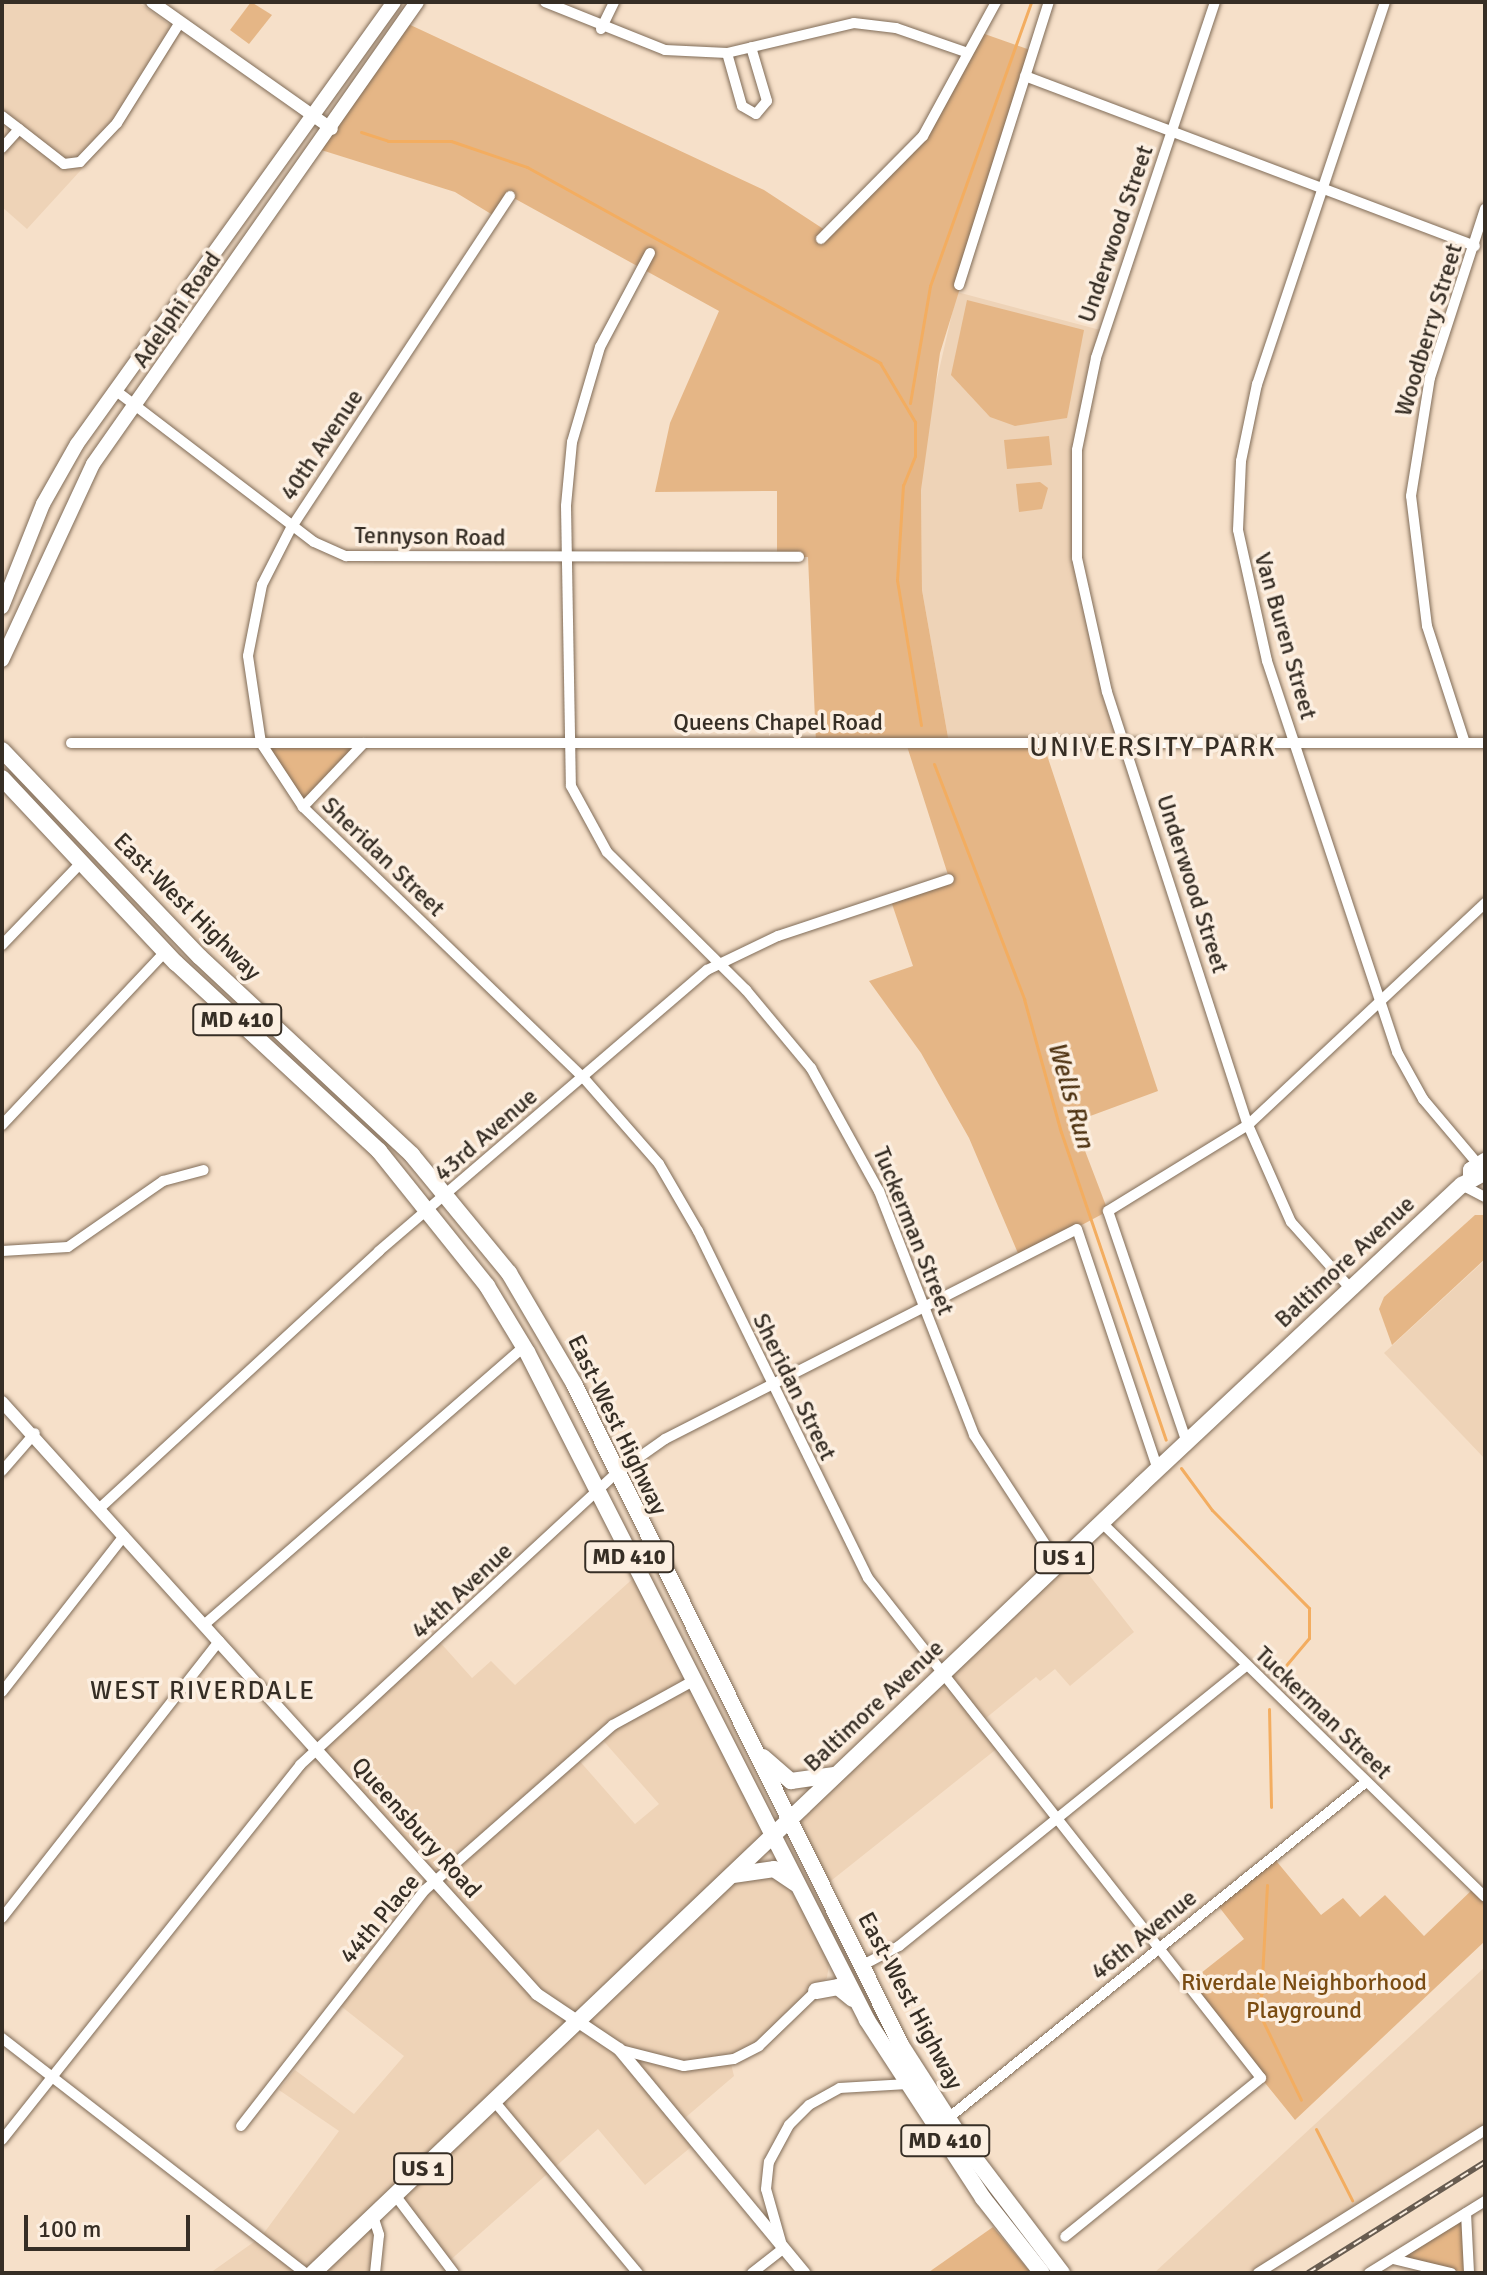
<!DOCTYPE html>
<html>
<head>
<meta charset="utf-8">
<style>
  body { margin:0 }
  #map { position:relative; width:1487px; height:2275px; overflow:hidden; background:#f6e0c9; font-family:Signika,sans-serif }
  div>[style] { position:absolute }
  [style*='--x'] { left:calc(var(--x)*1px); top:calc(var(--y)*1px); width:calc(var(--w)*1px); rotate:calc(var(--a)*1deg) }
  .built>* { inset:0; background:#eed3b7 }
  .green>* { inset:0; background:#e5b686 }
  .stream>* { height:3px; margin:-1.5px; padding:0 1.5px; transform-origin:1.5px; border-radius:1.5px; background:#f3ad60 }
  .roads { filter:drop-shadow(0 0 2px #806c58) drop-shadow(0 0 2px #806c58) }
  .minor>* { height:10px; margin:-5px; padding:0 5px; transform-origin:5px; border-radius:5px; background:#fff }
  .tertiary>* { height:12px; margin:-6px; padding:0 6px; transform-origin:6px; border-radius:6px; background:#fff }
  .secondary>* { height:14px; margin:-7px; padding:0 7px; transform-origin:7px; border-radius:7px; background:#fff }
  .primary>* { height:16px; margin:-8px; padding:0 8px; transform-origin:8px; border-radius:8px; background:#fff }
  .rail>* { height:6px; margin-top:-3px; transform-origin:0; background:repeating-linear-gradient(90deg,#fcefe1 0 9px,#685c50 0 18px); box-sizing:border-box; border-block:2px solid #685c50 }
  span { translate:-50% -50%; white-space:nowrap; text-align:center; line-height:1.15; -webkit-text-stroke:7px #fcefe1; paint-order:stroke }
  .shield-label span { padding:2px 6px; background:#fcefe1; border:2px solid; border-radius:6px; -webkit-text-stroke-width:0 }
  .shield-label { font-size:22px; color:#362e25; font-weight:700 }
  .street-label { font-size:24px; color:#362e25 }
  .park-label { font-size:24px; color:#7a4c12 }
  .water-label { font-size:26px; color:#513514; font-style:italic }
  .neighbourhood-label { font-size:26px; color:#362e25; letter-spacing:2px }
  .quarter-label { font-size:28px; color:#362e25; letter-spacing:2px }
  .frame { position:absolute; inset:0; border:4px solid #362e25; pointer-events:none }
  .scale { position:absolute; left:24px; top:2215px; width:166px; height:36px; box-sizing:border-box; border:4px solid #362e25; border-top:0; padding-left:10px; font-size:24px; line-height:28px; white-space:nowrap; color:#362e25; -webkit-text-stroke:6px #fcefe1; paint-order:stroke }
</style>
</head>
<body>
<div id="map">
  <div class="built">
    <div style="clip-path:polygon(2px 2px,138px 2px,181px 33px,124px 123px,27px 229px,2px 207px)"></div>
    <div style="clip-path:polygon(957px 292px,1104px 331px,1086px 403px,1075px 530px,1122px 743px,949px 743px,922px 590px,921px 490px,926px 427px)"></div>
    <div style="clip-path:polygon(1485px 1260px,1485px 1459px,1384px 1353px)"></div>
    <div style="clip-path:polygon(1071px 1552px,1134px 1632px,1070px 1686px,1055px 1669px,1040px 1681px,1036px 1677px,980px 1723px,999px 1747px,822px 1888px,788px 1821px)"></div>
    <div style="clip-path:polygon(evenodd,638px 1574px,775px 1834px,733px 1873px,782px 1872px,831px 1950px,827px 1978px,760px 2046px,730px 2060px,734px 2076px,679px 2123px,696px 2143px,645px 2185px,598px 2129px,447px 2263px,395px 2196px,373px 2216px,375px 2273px,210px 2273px,261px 2237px,339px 2131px,279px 2090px,295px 2070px,354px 2114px,404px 2056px,337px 2003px,435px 1883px,316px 1750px,438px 1640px,472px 1678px,491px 1661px,515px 1685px,638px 1574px,600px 1737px,659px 1804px,635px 1824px,577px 1758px,600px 1737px)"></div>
    <div style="clip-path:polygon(1485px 1967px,1485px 2130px,1259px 2273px,1154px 2273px)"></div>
  </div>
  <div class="green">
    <div style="clip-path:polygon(251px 2px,272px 15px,249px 44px,230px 30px)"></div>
    <div style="clip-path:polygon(404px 22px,764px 190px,828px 232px,923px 136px,979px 32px,1033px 51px,940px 353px,921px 490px,922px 590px,949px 743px,1043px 743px,1158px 1091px,1074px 1122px,1108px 1211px,1020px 1258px,969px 1138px,921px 1053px,869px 981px,913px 966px,890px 898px,949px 878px,906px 743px,816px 743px,808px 557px,777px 557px,777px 491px,655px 492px,670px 423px,719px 311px,510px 196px,496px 217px,455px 192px,318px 149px)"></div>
    <div style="clip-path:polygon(967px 300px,1084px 330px,1067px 418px,1015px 426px,990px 417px,951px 375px)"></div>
    <div style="clip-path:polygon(1049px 436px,1052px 465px,1007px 469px,1004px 440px)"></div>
    <div style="clip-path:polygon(1040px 482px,1048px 488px,1042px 509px,1019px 512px,1016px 484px)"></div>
    <div style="clip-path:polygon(261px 743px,364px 743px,303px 807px)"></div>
    <div style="clip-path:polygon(1475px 1215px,1485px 1215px,1485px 1259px,1392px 1345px,1379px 1309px,1384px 1297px)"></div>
    <div style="clip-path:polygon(1273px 1857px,1321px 1915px,1343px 1898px,1360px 1917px,1385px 1895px,1424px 1936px,1475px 1887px,1485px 1897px,1485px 1941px,1295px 2120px,1186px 1985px,1244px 1939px,1216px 1903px)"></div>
    <div style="clip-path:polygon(1465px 2214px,1470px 2273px,1394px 2259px)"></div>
    <div style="clip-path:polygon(993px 2227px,1031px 2273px,930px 2273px,929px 2272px)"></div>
  </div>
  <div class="stream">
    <div style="--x:361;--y:132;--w:28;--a:18"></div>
    <div style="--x:388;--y:141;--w:63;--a:0"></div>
    <div style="--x:451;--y:141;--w:80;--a:18.9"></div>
    <div style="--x:527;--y:167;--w:404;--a:29"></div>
    <div style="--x:880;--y:363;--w:69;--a:59.3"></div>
    <div style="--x:915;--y:422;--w:34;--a:90"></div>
    <div style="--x:915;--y:456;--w:31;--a:112"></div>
    <div style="--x:903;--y:485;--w:95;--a:93.6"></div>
    <div style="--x:897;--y:580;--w:147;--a:80.6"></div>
    <div style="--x:910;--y:403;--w:119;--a:-80.3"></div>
    <div style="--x:930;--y:286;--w:301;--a:-70.4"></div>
    <div style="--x:934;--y:764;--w:252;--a:69"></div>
    <div style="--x:1024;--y:999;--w:138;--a:74.5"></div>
    <div style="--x:1061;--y:1132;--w:325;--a:71.2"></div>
    <div style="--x:1181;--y:1468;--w:52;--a:53.6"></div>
    <div style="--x:1212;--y:1510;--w:138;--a:45.3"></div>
    <div style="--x:1309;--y:1608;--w:30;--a:90"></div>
    <div style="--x:1309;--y:1638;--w:50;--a:130.1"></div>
    <div style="--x:1269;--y:1709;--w:98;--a:88.8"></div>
    <div style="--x:1267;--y:1885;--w:130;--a:93.1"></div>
    <div style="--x:1260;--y:2015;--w:94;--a:64.2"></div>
    <div style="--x:1211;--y:1983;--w:52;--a:11.1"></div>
    <div style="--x:1316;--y:2129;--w:80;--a:63.1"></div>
  </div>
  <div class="roads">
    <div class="minor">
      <div style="--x:545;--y:2;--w:129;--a:21.8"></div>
      <div style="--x:665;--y:50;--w:62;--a:2.8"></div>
      <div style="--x:727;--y:53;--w:130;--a:-13.3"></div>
      <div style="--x:854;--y:23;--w:42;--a:6.8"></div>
      <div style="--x:896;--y:28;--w:76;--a:19.1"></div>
      <div style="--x:1215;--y:2;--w:375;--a:108.5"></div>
      <div style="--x:1096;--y:358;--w:94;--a:101.7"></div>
      <div style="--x:1077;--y:450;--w:108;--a:90"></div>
      <div style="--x:1077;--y:558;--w:137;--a:77.4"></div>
      <div style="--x:1107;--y:692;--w:455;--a:72"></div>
      <div style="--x:1248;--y:1125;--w:106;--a:66.1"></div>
      <div style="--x:1291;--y:1222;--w:90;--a:48.2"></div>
      <div style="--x:1385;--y:2;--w:403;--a:108.5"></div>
      <div style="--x:1257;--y:384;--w:79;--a:101.7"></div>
      <div style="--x:1241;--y:461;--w:69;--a:92.5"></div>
      <div style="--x:1238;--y:530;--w:134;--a:77.5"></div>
      <div style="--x:1267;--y:661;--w:412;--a:71.6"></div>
      <div style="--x:1397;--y:1052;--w:54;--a:61"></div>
      <div style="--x:1423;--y:1099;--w:84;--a:49.8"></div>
      <div style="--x:601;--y:29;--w:30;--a:-64"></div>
      <div style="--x:727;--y:53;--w:55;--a:74.2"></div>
      <div style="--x:742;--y:106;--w:16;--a:30"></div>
      <div style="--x:756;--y:114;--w:17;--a:-50"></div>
      <div style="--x:767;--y:101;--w:56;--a:-106.5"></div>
      <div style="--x:1025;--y:76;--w:481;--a:20.7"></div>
      <div style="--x:2;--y:116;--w:21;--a:37"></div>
      <div style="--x:2;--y:148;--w:25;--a:-48"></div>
      <div style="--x:19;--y:129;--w:57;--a:37.9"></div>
      <div style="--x:64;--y:164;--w:16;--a:-7"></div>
      <div style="--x:80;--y:162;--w:54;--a:-46.5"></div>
      <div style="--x:117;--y:123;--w:119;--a:-58"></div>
      <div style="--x:510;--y:196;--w:396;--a:123.4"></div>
      <div style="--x:292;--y:526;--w:66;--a:117"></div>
      <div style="--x:262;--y:585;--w:72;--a:101.2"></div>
      <div style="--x:248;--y:656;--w:88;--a:81.5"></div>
      <div style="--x:261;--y:743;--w:77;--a:56.7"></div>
      <div style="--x:303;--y:807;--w:388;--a:44"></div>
      <div style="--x:582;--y:1076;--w:117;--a:48.8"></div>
      <div style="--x:659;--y:1164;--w:78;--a:59.8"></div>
      <div style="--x:698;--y:1231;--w:386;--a:63.9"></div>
      <div style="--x:868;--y:1578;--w:636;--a:51.83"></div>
      <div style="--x:1261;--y:2078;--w:252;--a:141"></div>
      <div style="--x:821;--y:239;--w:145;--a:-45.3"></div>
      <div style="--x:923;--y:136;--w:153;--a:-61.4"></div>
      <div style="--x:650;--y:253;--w:106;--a:118"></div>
      <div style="--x:600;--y:347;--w:99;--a:106.4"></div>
      <div style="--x:572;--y:442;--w:64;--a:95.4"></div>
      <div style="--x:566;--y:506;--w:280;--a:89"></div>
      <div style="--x:571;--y:786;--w:75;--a:61.4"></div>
      <div style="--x:607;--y:852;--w:196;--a:44.8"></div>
      <div style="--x:746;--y:990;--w:102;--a:50.2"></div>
      <div style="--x:811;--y:1068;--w:141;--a:61.1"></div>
      <div style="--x:879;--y:1191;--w:262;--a:68.7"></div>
      <div style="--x:974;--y:1435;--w:154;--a:56.9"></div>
      <div style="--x:959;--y:285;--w:297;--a:-72.4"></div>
      <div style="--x:115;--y:390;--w:250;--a:37.4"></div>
      <div style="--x:314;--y:542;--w:35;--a:24"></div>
      <div style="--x:346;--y:556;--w:453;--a:0.1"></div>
      <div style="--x:71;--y:743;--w:1414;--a:0"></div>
      <div style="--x:1465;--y:743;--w:123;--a:-108"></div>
      <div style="--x:1427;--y:626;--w:131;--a:-97"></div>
      <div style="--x:1411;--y:496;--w:120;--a:-80.9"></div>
      <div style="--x:1430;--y:378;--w:178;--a:-72"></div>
      <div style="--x:303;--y:807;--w:88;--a:-46.4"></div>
      <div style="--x:2;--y:945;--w:112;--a:-46.1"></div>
      <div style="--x:2;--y:1125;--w:238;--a:-46.7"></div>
      <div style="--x:1462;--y:1185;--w:26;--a:28"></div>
      <div style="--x:2;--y:1251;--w:66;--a:-3.5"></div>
      <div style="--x:68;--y:1247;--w:116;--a:-34.8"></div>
      <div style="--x:163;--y:1181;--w:42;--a:-15"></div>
      <div style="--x:1187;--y:1443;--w:245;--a:-108.8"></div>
      <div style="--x:1108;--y:1211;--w:164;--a:-31.6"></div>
      <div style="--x:1248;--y:1125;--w:325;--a:-43.1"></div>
      <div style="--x:2;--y:1471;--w:50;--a:-49"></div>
      <div style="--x:101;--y:1507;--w:378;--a:-42.6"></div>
      <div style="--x:379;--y:1251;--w:432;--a:-40.6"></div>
      <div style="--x:707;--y:970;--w:79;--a:-25.6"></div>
      <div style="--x:778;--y:936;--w:180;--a:-18.4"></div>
      <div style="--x:1102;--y:1523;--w:535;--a:44.32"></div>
      <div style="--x:205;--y:1624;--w:422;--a:-41"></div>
      <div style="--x:2;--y:1692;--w:198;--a:-52"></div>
      <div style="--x:2;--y:1918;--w:352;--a:-51.9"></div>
      <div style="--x:863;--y:1965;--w:41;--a:-27.8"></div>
      <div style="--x:899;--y:1946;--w:446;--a:-38.9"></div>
      <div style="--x:2;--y:2038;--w:383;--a:37.8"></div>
      <div style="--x:621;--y:2050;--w:65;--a:14.3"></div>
      <div style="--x:684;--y:2066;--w:50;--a:-8"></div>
      <div style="--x:734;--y:2059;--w:28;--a:-27"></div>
      <div style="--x:759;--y:2046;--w:79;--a:-44"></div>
      <div style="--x:494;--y:2101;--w:224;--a:50.1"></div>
      <div style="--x:947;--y:2119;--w:538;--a:-38.81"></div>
      <div style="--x:241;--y:2126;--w:299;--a:-52.1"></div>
      <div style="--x:425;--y:1890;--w:250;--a:-41.3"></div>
      <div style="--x:613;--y:1725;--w:91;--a:-28.8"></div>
      <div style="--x:2;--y:2140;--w:479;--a:-51.5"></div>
      <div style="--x:300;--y:1765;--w:427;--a:-42.7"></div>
      <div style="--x:614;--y:1475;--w:62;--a:-35.2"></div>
      <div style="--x:665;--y:1439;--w:462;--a:-27"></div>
      <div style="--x:1077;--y:1229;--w:253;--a:71.4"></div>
      <div style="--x:395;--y:2195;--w:98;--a:52.9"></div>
      <div style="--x:1466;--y:2213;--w:60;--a:87.1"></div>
      <div style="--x:373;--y:2216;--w:20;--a:72"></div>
      <div style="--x:379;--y:2235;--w:38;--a:96"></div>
      <div style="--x:1393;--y:2259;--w:60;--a:13.6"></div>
      <div style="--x:752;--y:2273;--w:39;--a:-38"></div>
      <div style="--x:783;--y:2249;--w:62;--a:-105.8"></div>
      <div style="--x:766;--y:2189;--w:27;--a:-84"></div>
      <div style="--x:769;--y:2162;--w:42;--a:-61.6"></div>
      <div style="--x:789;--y:2125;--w:28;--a:-45"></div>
      <div style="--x:809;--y:2105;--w:35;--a:-29"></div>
      <div style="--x:840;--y:2088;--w:67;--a:-3.4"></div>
      <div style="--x:1258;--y:2273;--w:268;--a:-32.2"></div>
      <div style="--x:1369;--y:2273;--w:137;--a:-31.8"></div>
    </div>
    <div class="tertiary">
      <div style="--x:152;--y:2;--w:220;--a:35.2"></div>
      <div style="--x:2;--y:1402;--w:798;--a:47.9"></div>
      <div style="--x:537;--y:1994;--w:99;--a:33.9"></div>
      <div style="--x:619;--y:2049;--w:291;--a:50.4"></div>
    </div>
    <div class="secondary">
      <div style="--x:2;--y:607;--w:111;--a:-68.3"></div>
      <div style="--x:43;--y:504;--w:69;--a:-60.5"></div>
      <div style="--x:77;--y:444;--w:544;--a:-54.35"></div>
      <div style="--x:2;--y:660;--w:216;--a:-65.1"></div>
      <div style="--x:93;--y:464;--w:564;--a:-54.96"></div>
    </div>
    <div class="primary">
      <div style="--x:2;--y:750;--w:286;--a:46.3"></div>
      <div style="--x:200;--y:957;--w:290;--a:43"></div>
      <div style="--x:412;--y:1155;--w:153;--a:50.6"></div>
      <div style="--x:509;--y:1273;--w:129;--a:59.6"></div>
      <div style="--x:574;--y:1384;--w:737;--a:63.68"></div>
      <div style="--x:901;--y:2045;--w:122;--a:57.3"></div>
      <div style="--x:967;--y:2148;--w:157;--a:52.8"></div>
      <div style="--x:2;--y:778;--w:254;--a:46.8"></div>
      <div style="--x:176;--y:963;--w:277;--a:42.8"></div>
      <div style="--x:379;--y:1151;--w:173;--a:51.3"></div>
      <div style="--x:487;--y:1286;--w:77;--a:58.8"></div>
      <div style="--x:527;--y:1352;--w:750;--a:63.02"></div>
      <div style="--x:867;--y:2020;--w:212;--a:56.9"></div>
      <div style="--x:983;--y:2198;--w:95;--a:51.8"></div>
      <div style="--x:1471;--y:1178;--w:8;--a:-90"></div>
      <div style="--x:1471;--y:1170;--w:17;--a:-33"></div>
      <div style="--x:763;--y:1757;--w:37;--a:41"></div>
      <div style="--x:791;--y:1781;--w:42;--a:-8.1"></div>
      <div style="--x:733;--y:1875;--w:41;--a:-8.3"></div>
      <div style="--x:774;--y:1869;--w:27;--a:34"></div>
      <div style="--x:816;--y:1991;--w:22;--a:-10"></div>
      <div style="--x:838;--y:1987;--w:19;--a:39"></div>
      <div style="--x:313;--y:2273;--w:1144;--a:-43.58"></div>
      <div style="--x:1142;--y:1484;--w:438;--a:-43.1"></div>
      <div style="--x:1462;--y:1185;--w:26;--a:-29"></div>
    </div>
  </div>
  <div class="rail">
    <div style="--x:1308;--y:2273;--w:209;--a:-32.1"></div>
  </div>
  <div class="shield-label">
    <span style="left:237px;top:1020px">MD 410</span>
    <span style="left:629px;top:1557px">MD 410</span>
    <span style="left:1064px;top:1558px">US 1</span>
    <span style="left:945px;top:2141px">MD 410</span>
    <span style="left:423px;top:2169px">US 1</span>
  </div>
  <div class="street-label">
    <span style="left:1116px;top:234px;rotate:-71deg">Underwood Street</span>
    <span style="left:177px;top:310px;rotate:-55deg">Adelphi Road</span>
    <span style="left:1429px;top:330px;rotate:-73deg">Woodberry Street</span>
    <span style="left:322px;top:445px;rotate:-56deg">40th Avenue</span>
    <span style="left:430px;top:537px;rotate:1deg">Tennyson Road</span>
    <span style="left:1285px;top:636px;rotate:74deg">Van Buren Street</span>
    <span style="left:778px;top:723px">Queens Chapel Road</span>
    <span style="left:383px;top:857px;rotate:44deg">Sheridan Street</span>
    <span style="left:1192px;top:884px;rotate:72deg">Underwood Street</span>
    <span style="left:187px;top:907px;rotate:45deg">East-West Highway</span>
    <span style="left:486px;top:1135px;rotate:-41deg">43rd Avenue</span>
    <span style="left:913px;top:1231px;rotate:68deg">Tuckerman Street</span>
    <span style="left:1345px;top:1262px;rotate:-43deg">Baltimore Avenue</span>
    <span style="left:794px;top:1387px;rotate:64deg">Sheridan Street</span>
    <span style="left:617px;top:1425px;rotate:64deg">East-West Highway</span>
    <span style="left:462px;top:1591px;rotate:-43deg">44th Avenue</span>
    <span style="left:874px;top:1706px;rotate:-43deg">Baltimore Avenue</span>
    <span style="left:1323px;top:1713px;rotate:44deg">Tuckerman Street</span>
    <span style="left:416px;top:1828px;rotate:48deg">Queensbury Road</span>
    <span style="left:380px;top:1919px;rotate:-50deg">44th Place</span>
    <span style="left:1144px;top:1935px;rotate:-39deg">46th Avenue</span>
    <span style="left:910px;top:2001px;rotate:62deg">East-West Highway</span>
  </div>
  <div class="park-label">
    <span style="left:1304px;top:1997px">Riverdale Neighborhood<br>Playground</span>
  </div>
  <div class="water-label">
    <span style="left:1070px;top:1095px;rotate:74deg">Wells Run</span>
  </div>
  <div class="neighbourhood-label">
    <span style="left:203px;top:1692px">WEST RIVERDALE</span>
  </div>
  <div class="quarter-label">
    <span style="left:1153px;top:747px">UNIVERSITY PARK</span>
  </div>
  <div class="frame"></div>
  <div class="scale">100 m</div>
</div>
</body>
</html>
